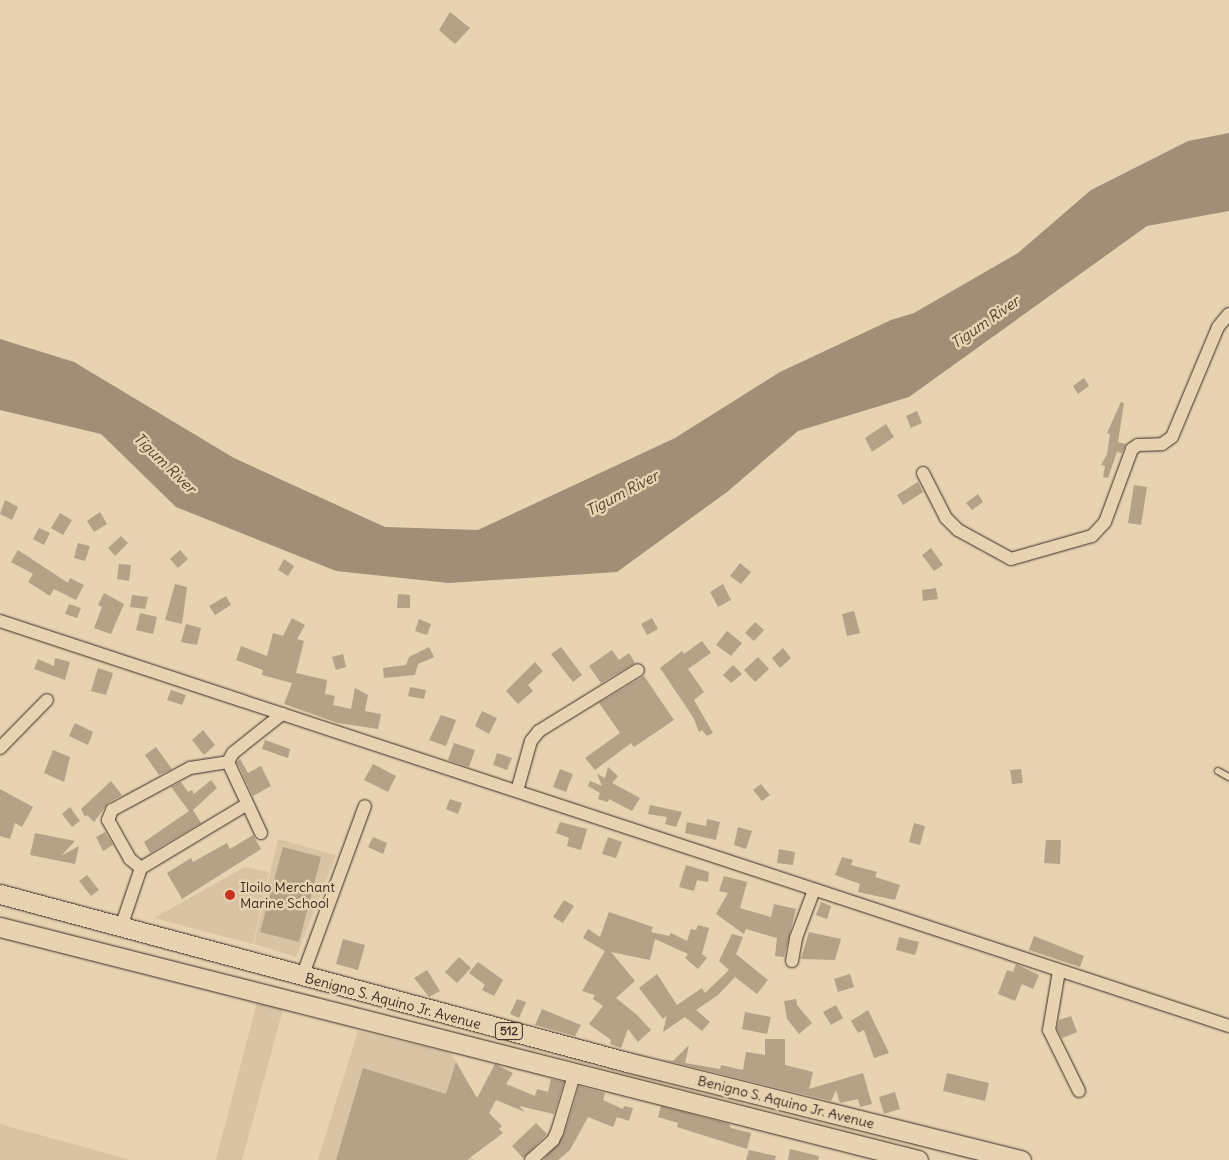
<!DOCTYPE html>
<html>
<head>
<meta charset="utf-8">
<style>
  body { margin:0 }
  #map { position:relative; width:1229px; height:1160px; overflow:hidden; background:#e7d2b1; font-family:Delius,sans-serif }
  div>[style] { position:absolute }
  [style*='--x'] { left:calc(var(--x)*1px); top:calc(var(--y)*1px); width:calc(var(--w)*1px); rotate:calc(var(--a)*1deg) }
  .built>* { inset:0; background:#d8c3a4 }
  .water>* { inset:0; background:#a18e75 }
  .building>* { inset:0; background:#b4a186 }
  .roads { filter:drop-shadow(0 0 1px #3b2a1e) drop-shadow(0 0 1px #3b2a1e) }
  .service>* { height:6px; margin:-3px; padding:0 3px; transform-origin:3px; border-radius:3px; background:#e7d2b1 }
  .minor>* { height:12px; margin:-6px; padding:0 6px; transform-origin:6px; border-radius:6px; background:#e7d2b1 }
  .primary>* { height:19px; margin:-9.5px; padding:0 9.5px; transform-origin:9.5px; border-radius:9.5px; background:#e7d2b1 }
  .dots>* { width:14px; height:14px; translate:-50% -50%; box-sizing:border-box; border:2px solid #e7d2b1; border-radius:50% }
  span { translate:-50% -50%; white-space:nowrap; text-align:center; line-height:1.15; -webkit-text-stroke:5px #e7d2b1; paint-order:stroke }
  .shield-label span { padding:1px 4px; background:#e7d2b1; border:1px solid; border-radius:4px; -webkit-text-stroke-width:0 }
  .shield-label { font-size:12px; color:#3b2a1e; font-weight:700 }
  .poi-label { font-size:14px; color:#3b2a1e }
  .left { translate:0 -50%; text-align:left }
  .street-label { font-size:14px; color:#3b2a1e }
  .water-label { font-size:15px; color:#4f3e2f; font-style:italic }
</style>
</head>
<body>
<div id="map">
  <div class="built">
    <div style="clip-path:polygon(278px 839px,336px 855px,296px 957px,254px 944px)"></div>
    <div style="clip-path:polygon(245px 867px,269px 872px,253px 944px,154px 918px)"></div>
    <div style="clip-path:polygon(257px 1002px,283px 1009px,242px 1160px,216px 1160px)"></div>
    <div style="clip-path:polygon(358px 1031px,451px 1053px,472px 1091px,442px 1112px,473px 1160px,318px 1160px)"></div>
    <div style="clip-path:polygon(0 1124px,131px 1160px,0 1160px)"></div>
  </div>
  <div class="water">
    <div style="clip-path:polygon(1229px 133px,1229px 211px,1147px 226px,909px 397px,798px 431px,727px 492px,617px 572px,449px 583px,336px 571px,176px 507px,101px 434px,0 410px,0 339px,74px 362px,234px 458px,385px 527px,478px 530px,675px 438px,780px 372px,891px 320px,914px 313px,1018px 253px,1091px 190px,1188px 141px)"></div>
  </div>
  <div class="building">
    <div style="clip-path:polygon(450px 12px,470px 28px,455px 44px,439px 30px)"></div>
    <div style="clip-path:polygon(1084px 378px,1089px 386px,1078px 394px,1073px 386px)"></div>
    <div style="clip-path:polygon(1121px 402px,1124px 403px,1118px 442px,1126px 444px,1122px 453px,1117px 452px,1108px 478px,1103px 477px,1105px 466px,1101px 465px,1107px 454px,1110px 434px,1107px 433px)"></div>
    <div style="clip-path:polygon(917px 411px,922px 423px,911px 428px,906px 416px)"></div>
    <div style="clip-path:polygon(886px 424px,894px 437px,872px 452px,865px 438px)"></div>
    <div style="clip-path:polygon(918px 482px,923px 492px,903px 505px,897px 495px)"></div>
    <div style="clip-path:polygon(1134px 485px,1147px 487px,1141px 525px,1128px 523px)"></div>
    <div style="clip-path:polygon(978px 494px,983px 502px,972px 510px,966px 503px)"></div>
    <div style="clip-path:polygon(5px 500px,18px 507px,12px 520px,0 514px)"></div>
    <div style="clip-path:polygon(100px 512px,107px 524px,94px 532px,87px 521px)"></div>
    <div style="clip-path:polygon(60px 513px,72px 520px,63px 535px,51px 528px)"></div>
    <div style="clip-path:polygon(39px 528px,50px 533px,44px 545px,33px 539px)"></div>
    <div style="clip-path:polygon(121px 536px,128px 543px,115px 556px,108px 548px)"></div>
    <div style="clip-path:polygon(78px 543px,90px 546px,85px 561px,74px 558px)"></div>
    <div style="clip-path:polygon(931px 548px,943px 565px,934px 571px,922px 555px)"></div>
    <div style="clip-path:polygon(18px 550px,68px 583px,70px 578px,84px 585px,76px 600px,54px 589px,50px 596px,28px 582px,33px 574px,11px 562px)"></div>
    <div style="clip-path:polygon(180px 550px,188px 559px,178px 568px,170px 559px)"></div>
    <div style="clip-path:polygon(284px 559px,294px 566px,288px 576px,278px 570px)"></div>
    <div style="clip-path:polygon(740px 563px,751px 572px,741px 584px,730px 576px)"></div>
    <div style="clip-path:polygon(119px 564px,131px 565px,129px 581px,117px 579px)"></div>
    <div style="clip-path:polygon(175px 584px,187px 587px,182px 624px,165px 620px)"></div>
    <div style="clip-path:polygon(723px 584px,731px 600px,718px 607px,710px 592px)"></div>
    <div style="clip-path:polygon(936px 588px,938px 599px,923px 601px,922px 590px)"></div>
    <div style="clip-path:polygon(104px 593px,124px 604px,111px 634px,94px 628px,102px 607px,98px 605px)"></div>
    <div style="clip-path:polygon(398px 594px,410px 595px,410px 608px,397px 608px)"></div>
    <div style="clip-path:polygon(132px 595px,148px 597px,145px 609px,130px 607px)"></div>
    <div style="clip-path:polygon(226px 596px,231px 605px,215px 615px,209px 606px)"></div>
    <div style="clip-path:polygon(69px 604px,81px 608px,77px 618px,65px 614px)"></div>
    <div style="clip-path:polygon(854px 611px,860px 633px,847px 636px,842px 614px)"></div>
    <div style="clip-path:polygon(140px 613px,157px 617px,153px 634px,136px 630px)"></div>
    <div style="clip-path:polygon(292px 618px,305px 625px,297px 639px,304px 641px,296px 673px,327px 680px,325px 694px,335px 696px,333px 705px,351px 709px,355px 688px,368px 695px,365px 711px,381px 714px,378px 729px,338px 723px,284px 704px,292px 683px,262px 675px,263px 670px,236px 660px,241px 646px,267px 656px,273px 633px,283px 636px)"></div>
    <div style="clip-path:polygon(652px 618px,658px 629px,647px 635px,641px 624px)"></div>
    <div style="clip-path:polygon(419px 619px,431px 624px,427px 635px,415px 631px)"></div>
    <div style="clip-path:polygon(755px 622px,764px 630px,754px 641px,745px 633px)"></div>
    <div style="clip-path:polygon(186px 624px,201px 628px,197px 645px,181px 642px)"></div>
    <div style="clip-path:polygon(727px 631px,742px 643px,731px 656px,716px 645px)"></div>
    <div style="clip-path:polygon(702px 641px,711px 653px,688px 669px,704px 692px,694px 700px,713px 733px,707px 736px,702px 730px,699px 732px,693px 717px,660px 668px,682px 651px,684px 654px)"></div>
    <div style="clip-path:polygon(429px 647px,434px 657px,418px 664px,415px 675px,384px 678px,383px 668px,406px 665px,409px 657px)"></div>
    <div style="clip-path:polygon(561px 647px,582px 675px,573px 682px,551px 654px)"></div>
    <div style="clip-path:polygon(783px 648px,791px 658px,780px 668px,772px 658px)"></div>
    <div style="clip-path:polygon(612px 650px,619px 660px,629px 653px,635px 663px,601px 683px,589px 666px)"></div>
    <div style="clip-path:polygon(343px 654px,346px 667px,336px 670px,332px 657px)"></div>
    <div style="clip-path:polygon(758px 657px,769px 669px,755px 682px,744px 670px)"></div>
    <div style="clip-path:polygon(55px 658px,70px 662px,65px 680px,34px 669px,38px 659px,54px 666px)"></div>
    <div style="clip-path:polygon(535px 662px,543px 671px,528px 685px,533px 691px,518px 704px,506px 691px)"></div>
    <div style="clip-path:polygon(733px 665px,742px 674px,731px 683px,723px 675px)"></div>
    <div style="clip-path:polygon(98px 668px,113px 673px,106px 695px,91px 691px)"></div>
    <div style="clip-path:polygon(644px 676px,674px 720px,634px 747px,631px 743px,595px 770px,585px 758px,620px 733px,599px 703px)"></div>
    <div style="clip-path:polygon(410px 687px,426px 690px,424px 699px,408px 696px)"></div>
    <div style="clip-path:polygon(171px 690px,186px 695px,182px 705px,167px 700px)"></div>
    <div style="clip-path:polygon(482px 711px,497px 718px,489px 734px,475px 726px)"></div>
    <div style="clip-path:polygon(441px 715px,456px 720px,446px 746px,429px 740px)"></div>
    <div style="clip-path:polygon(75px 723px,93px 732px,88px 745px,69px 736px)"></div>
    <div style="clip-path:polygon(203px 730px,215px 745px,204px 755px,192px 740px)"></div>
    <div style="clip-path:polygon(265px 740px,290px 749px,288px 758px,262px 749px)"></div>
    <div style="clip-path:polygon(454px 743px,475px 750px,469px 767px,448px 760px)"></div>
    <div style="clip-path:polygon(156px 747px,172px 769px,159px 775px,145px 755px)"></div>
    <div style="clip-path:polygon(53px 750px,70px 757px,64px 782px,44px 773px)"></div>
    <div style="clip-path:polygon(497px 753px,512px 758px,507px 770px,493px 765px)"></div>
    <div style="clip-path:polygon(240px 759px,248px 773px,261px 766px,271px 786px,253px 796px,237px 762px)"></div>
    <div style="clip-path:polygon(373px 764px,396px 776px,388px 792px,364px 780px)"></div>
    <div style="clip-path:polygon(608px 767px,618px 776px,612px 783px,640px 798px,632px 811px,609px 799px,608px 802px,598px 799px,600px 793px,588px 786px,590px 781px,602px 786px,597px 774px,605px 778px)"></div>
    <div style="clip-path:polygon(560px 769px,573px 774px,566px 792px,553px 787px)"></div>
    <div style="clip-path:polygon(1021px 769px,1023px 783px,1012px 784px,1010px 770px)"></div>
    <div style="clip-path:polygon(211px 780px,217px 788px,193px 810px,201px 823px,150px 853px,144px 842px,189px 811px,171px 787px,181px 782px,188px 792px,192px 790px,194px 794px)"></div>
    <div style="clip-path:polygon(111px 781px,122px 795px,108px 803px,94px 822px,87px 815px,85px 817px,81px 809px)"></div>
    <div style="clip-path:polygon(761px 784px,770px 795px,762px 801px,753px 790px)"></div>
    <div style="clip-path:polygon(0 789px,33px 807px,22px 827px,15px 823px,10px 839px,0 836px)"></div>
    <div style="clip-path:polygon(450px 799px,462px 803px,458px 814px,446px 809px)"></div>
    <div style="clip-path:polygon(650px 805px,682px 812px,676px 827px,665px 824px,667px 817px,648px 814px)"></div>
    <div style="clip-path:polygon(70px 807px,80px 821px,72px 827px,62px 814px)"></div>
    <div style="clip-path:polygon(707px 819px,720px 822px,716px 840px,685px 833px,687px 822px,706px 826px)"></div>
    <div style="clip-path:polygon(560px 822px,587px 829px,581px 850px,567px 846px,569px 838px,556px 833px)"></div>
    <div style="clip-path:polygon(914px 823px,925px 826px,920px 845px,909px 842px)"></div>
    <div style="clip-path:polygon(738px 827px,752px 831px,746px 849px,734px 845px)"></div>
    <div style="clip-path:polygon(105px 832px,113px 845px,103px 851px,96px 837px)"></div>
    <div style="clip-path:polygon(35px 833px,75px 841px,61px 856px,79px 846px,75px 864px,30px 855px)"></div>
    <div style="clip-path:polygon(253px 835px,261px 849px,182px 899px,167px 873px,191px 858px,193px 862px,227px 843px,230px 849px)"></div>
    <div style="clip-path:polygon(373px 837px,387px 843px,383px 854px,368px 847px)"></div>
    <div style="clip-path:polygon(608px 837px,622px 842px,616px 858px,602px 854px)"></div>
    <div style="clip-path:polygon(1046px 840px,1061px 840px,1060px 864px,1044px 863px)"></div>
    <div style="clip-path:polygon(283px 847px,321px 857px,299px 942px,260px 932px)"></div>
    <div style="clip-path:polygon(779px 849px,795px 852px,793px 865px,777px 863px)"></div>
    <div style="clip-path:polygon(842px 857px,853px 860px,851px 865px,877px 872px,875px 877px,900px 885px,895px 900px,858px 892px,860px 884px,835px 875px)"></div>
    <div style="clip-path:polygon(686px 865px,709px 872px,708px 882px,697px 880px,694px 891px,679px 887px)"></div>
    <div style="clip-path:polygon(87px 875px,99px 890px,91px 896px,79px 881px)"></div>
    <div style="clip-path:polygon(724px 876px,747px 882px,740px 908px,771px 917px,774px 904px,796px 909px,784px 957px,775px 956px,777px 938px,746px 929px,744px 934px,716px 914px,728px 893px,719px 891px)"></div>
    <div style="clip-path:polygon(564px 900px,574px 906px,563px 923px,553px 917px)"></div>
    <div style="clip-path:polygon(821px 902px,831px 906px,827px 919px,816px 915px)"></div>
    <div style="clip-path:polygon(609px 912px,653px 927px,651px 932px,669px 936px,671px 933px,687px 941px,691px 929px,696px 930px,698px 925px,709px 928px,702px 954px,707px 958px,698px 969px,685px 958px,688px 954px,655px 939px,650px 960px,611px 952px,635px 981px,616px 998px,636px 1014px,651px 1030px,638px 1042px,628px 1029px,621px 1048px,610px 1044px,611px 1040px,589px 1024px,603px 1006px,593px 999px,595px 995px,582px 991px,605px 951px,583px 938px,588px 929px,600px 937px)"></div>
    <div style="clip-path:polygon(809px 932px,841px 939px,835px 960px,801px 959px)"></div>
    <div style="clip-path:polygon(732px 934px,743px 937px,736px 954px,768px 980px,757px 994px,735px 977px,718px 995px,696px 1010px,710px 1022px,702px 1031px,685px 1017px,663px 1032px,667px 1015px,663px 1019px,639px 988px,657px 974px,677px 1005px,702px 988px,705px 993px,729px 970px,719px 961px)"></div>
    <div style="clip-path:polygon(1034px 936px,1084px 956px,1080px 967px,1029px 950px)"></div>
    <div style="clip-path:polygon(899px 937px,919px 942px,915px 955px,896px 950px)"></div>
    <div style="clip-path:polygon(343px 939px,365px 945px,358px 970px,336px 964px)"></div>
    <div style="clip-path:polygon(459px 957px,471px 968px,457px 983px,445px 972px)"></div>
    <div style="clip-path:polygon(478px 962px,503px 980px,494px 996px,482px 990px,485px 985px,469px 973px)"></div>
    <div style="clip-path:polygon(1016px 964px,1039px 975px,1033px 989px,1022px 984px,1015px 1001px,998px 994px,1007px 970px,1013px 972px)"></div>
    <div style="clip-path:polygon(427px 970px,440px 991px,429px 997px,414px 978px)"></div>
    <div style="clip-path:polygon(850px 974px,854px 987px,838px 992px,834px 979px)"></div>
    <div style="clip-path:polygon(517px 999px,526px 1002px,519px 1018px,510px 1014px)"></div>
    <div style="clip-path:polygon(796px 999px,797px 1005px,812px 1023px,799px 1034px,787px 1019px,784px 1001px)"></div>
    <div style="clip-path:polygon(836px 1005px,843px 1018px,831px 1025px,823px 1012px)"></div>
    <div style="clip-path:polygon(542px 1009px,581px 1025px,575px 1036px,535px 1025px)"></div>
    <div style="clip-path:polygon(868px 1010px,889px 1053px,874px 1058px,864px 1030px,858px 1033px,851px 1021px)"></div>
    <div style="clip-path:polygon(745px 1012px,771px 1017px,767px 1034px,742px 1029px)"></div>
    <div style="clip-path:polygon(1071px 1016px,1077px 1032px,1062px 1038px,1057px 1029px,1059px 1020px)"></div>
    <div style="clip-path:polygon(765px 1039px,785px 1039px,785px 1065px,813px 1072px,809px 1089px,863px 1073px,872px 1104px,860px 1107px,858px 1099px,840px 1103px,836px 1090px,831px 1101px,661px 1059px,673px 1061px,689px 1045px,685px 1063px,720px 1069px,721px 1065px,743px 1070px,746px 1052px,765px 1055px)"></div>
    <div style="clip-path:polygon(456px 1062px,477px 1098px,495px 1064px,513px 1073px,506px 1084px,535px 1096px,537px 1089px,548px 1092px,551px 1079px,564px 1082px,554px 1114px,519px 1106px,525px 1112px,496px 1100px,489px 1113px,502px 1126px,499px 1129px,503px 1133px,467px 1160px,336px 1160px,363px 1068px,446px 1094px)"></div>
    <div style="clip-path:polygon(947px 1073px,989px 1083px,985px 1101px,943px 1091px)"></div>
    <div style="clip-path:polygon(579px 1086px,605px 1093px,603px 1100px,623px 1109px,624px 1106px,633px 1108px,629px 1121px,617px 1117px,613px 1127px,588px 1117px,570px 1150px,558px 1160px,543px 1160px,564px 1135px)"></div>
    <div style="clip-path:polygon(895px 1092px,900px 1109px,884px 1114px,879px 1097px)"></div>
    <div style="clip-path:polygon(661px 1106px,729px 1124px,731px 1128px,751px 1133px,747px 1149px,677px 1127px,678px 1123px,658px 1117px)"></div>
    <div style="clip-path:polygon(536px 1123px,547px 1134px,523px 1158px,512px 1146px)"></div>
    <div style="clip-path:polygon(790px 1149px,819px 1156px,818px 1160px,788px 1160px)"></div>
    <div style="clip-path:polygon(749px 1150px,776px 1156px,775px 1160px,746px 1160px)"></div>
  </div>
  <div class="roads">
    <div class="service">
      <div style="--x:1218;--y:771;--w:13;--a:29"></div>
    </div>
    <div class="minor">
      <div style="--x:923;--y:473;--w:51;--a:62.9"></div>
      <div style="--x:946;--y:518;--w:17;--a:45"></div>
      <div style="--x:958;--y:530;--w:60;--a:28.7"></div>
      <div style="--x:1011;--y:559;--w:84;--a:-15.9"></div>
      <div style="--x:1092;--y:536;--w:19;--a:-47"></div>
      <div style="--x:1105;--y:522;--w:78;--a:-69.7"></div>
      <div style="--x:1132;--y:449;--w:7;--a:-34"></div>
      <div style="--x:1138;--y:445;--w:24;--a:-2"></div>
      <div style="--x:1162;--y:444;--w:12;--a:-35"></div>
      <div style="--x:1172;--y:437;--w:119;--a:-67.3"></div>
      <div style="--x:1218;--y:327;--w:17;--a:-50"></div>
      <div style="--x:0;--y:621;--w:1294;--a:18.24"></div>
      <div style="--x:0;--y:748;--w:67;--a:-45.6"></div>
      <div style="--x:517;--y:791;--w:52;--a:-74.4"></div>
      <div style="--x:531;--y:741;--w:13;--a:-51"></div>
      <div style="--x:539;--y:731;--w:116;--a:-31.6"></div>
      <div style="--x:261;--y:833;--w:78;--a:-114.9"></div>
      <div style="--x:228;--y:762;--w:10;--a:-61"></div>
      <div style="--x:233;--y:753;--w:63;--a:-38.5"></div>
      <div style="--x:141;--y:868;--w:14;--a:-141"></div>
      <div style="--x:130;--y:859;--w:45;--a:-119.4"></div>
      <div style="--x:108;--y:820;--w:11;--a:-68"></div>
      <div style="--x:112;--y:810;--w:89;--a:-28.3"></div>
      <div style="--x:190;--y:768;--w:38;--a:-9"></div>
      <div style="--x:121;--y:927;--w:62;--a:-71.3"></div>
      <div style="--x:141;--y:868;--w:122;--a:-31"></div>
      <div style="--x:792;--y:961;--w:23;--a:-80"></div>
      <div style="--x:796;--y:938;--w:51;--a:-69.4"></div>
      <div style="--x:1059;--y:971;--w:60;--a:99.6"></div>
      <div style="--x:1049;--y:1030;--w:68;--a:63.8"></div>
      <div style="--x:302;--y:977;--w:182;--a:-69.8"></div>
      <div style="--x:531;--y:1160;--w:30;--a:-42"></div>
      <div style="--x:553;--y:1140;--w:9;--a:-63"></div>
      <div style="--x:557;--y:1132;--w:63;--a:-73.3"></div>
    </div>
    <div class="primary">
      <div style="--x:0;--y:894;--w:649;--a:15"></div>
      <div style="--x:627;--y:1062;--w:406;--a:14"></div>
      <div style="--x:0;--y:927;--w:947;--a:14.24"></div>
    </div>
  </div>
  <div class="dots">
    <div style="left:230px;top:895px;background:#c8321e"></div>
  </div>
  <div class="shield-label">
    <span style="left:509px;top:1031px">512</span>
  </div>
  <div class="poi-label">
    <span class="left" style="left:240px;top:895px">Iloilo Merchant<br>Marine School</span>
  </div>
  <div class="street-label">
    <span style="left:393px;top:1001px;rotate:15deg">Benigno S. Aquino Jr. Avenue</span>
    <span style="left:786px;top:1102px;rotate:14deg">Benigno S. Aquino Jr. Avenue</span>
  </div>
  <div class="water-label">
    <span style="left:985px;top:322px;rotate:-35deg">Tigum River</span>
    <span style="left:165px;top:463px;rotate:44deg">Tigum River</span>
    <span style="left:622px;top:493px;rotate:-28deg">Tigum River</span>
  </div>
</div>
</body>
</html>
